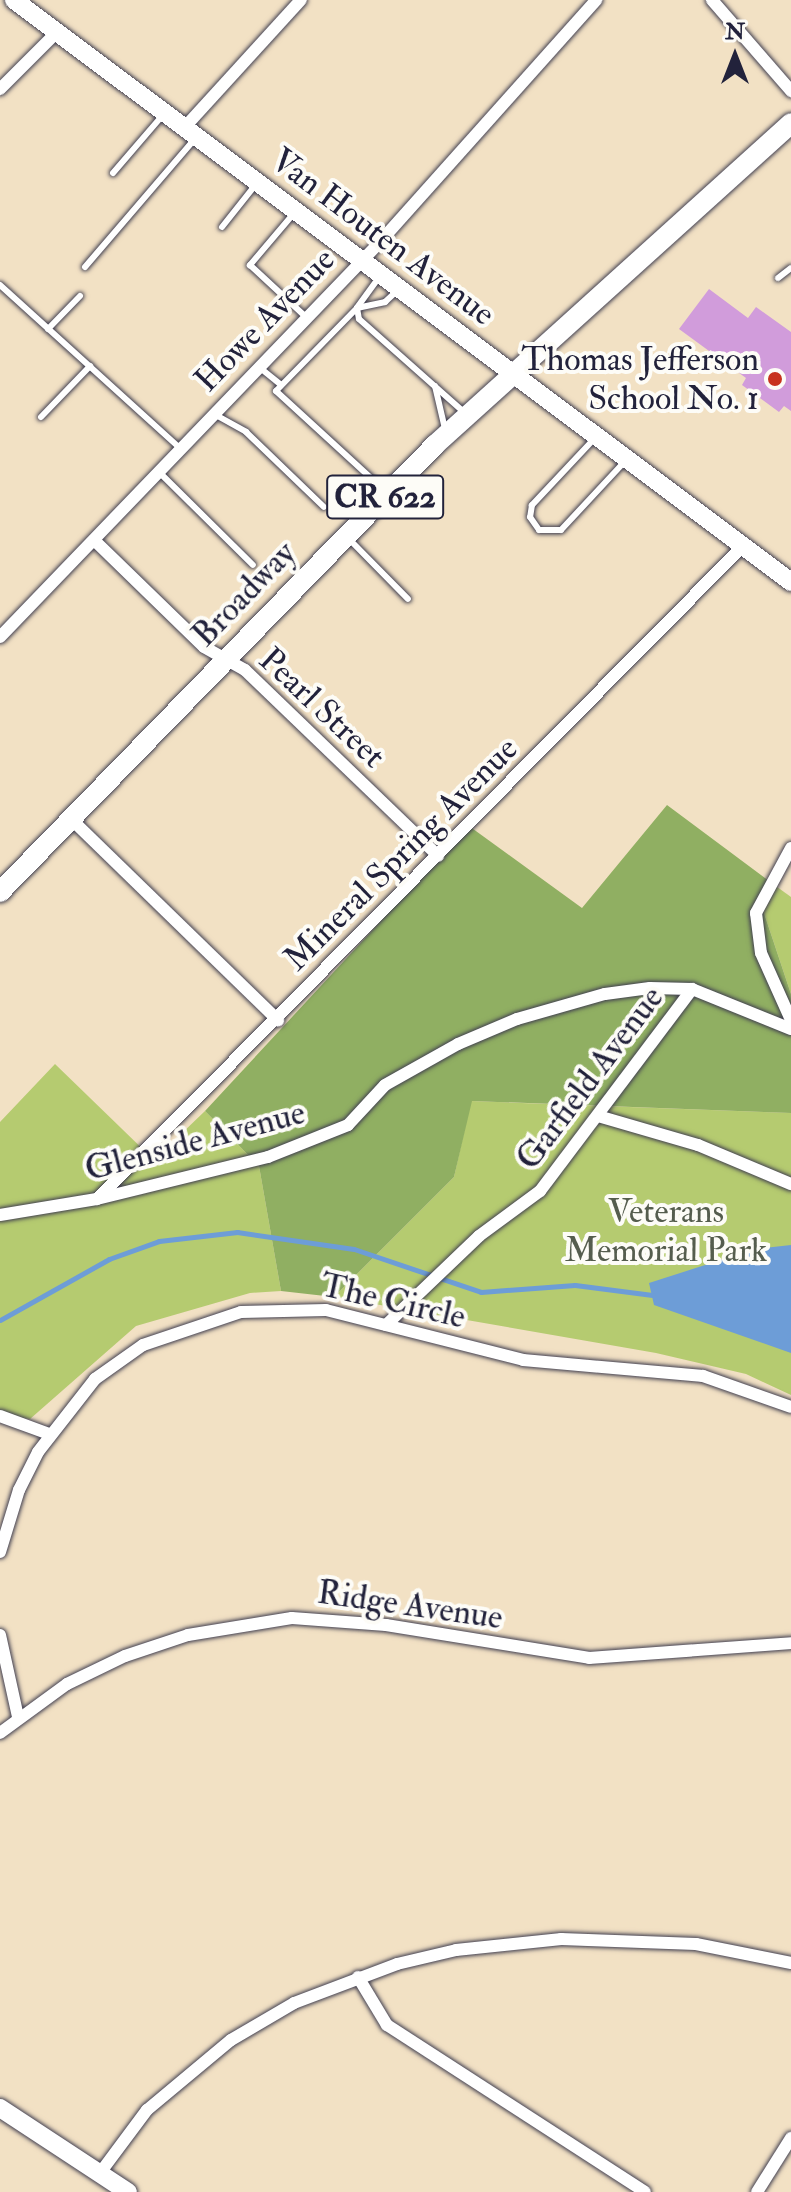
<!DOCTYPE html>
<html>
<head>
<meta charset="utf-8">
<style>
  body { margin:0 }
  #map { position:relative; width:791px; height:2192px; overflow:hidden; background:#f2e1c4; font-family:"IM FELL Double Pica",serif }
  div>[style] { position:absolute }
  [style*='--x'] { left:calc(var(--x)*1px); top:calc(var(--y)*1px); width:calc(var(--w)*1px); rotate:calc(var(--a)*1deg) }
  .green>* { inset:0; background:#b5cb70 }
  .forest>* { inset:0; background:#90af62 }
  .water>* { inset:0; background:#6d9dd7 }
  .stream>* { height:5px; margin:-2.5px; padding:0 2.5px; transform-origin:2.5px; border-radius:2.5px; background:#6d9dd7 }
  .building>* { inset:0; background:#d19cdb }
  .roads { filter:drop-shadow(0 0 2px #413f50) drop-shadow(0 0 2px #413f50) }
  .service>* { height:6px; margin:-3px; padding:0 3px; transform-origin:3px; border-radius:3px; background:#fff }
  .minor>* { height:12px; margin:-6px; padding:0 6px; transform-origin:6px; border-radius:6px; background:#fff }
  .secondary>* { height:18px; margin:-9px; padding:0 9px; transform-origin:9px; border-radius:9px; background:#fff }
  .primary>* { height:20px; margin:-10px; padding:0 10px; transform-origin:10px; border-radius:10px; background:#fff }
  .dots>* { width:22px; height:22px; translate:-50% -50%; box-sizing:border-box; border:4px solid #fdfcf7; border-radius:50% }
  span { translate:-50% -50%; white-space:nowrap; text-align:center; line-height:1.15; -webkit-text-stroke:8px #fdfcf7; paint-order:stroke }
  .shield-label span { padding:2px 6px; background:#fdfcf7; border:2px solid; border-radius:6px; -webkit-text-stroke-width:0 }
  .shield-label { font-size:32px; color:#22223b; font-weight:700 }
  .street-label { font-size:34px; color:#22223b }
  .poi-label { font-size:34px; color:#22223b }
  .right { translate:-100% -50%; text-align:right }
  .park-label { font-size:34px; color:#555d4e }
  .north { position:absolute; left:695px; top:16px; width:80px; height:80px; -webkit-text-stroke:6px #fdfcf7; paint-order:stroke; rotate:0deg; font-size:22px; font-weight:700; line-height:32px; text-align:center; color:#22223b }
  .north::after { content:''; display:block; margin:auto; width:28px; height:36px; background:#22223b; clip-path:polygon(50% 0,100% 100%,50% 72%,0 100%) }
</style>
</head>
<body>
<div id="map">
  <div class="green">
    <div style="clip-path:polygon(773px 884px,791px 897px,791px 994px,761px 904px)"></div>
    <div style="clip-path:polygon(55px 1064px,154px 1160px,205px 1111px,259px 1166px,281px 1291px,250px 1293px,136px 1326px,30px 1419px,0 1415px,0 1122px)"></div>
    <div style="clip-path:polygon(471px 1101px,791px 1113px,791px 1395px,746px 1374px,656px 1353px,334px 1297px,454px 1177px)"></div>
  </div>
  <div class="forest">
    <div style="clip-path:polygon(667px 805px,773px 884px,761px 904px,791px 994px,791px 1113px,472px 1101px,454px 1177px,334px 1297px,281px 1291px,259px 1166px,205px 1111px,469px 826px,582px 908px)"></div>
  </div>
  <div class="water">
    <div style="clip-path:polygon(791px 1245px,791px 1353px,654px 1305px,649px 1283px,755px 1249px)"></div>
  </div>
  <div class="stream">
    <div style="--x:0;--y:1320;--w:125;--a:-29.2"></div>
    <div style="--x:109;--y:1259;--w:53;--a:-19.8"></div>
    <div style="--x:159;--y:1241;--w:79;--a:-6.6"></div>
    <div style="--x:237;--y:1232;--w:118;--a:8.3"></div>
    <div style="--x:354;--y:1249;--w:134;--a:18.7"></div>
    <div style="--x:481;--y:1292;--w:94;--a:-4.3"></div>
    <div style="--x:575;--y:1285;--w:78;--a:7.4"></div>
  </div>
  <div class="building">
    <div style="clip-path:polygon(709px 289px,748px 318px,756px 307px,791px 332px,791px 411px,784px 406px,779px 412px,742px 385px,746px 378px,679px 329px)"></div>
  </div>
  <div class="roads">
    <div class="service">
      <div style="--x:113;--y:173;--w:75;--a:-49.3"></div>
      <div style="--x:295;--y:212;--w:70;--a:130.3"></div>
      <div style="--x:250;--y:265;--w:76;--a:42.9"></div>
      <div style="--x:222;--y:227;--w:56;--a:-51.5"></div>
      <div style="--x:85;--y:267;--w:167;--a:-49.4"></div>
      <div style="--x:380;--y:276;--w:39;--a:126"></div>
      <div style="--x:357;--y:308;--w:116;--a:134.3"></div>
      <div style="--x:276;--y:391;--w:148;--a:42.5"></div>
      <div style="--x:778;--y:278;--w:16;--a:-38"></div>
      <div style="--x:0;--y:285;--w:244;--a:42.2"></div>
      <div style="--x:357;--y:308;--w:11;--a:80"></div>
      <div style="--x:359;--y:319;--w:142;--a:41.6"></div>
      <div style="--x:357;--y:308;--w:29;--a:-12"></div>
      <div style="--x:385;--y:302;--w:16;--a:-43"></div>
      <div style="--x:48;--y:329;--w:46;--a:-45.9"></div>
      <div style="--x:259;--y:367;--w:28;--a:39"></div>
      <div style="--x:435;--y:386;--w:44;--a:76.9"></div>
      <div style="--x:214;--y:414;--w:37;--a:29"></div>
      <div style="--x:246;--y:432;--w:108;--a:43.9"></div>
      <div style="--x:41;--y:417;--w:71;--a:-46.1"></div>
      <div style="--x:594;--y:439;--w:91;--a:133.2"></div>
      <div style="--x:532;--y:505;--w:12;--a:99"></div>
      <div style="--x:530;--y:517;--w:16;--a:55"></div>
      <div style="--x:539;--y:530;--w:22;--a:0"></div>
      <div style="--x:561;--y:530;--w:96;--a:-47.1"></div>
      <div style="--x:159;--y:472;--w:132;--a:44.7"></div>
      <div style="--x:349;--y:539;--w:84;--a:45.5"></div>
    </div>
    <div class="minor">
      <div style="--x:712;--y:0;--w:121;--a:49"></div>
      <div style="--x:0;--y:89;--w:81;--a:-45"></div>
      <div style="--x:184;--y:128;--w:173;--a:-47.6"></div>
      <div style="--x:94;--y:540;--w:153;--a:44.2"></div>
      <div style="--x:204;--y:647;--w:47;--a:29.3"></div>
      <div style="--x:245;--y:670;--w:268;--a:43.9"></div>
      <div style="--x:0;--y:637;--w:547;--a:-46.11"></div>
      <div style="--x:379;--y:243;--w:326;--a:-48.2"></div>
      <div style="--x:71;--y:819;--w:289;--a:44.2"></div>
      <div style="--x:791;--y:848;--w:74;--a:118.3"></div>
      <div style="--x:756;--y:913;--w:40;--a:82.9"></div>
      <div style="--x:761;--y:953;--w:73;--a:65.9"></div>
      <div style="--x:598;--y:1116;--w:104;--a:16.2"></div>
      <div style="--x:698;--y:1145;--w:101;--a:22.8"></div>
      <div style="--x:97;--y:1199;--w:919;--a:-45.31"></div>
      <div style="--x:0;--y:1215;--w:98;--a:-9.4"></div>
      <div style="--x:97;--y:1199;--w:176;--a:-13.8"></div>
      <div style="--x:268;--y:1157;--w:86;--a:-21.8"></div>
      <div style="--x:348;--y:1125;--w:54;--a:-47.2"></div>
      <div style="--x:385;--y:1085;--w:84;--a:-29.3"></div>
      <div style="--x:458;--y:1044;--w:64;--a:-23"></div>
      <div style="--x:517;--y:1019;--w:91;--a:-15.9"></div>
      <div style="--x:605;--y:994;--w:45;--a:-7.6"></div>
      <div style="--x:650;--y:988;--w:42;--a:1.4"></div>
      <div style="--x:692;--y:989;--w:107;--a:22"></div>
      <div style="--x:386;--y:1325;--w:129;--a:-43.7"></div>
      <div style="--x:479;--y:1236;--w:76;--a:-36.4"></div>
      <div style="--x:540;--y:1191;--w:253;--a:-53"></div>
      <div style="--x:0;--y:1416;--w:52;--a:20.2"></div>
      <div style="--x:0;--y:1552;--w:65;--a:-73"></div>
      <div style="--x:19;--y:1490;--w:42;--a:-63.4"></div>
      <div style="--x:38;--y:1452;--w:93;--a:-52"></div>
      <div style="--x:95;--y:1379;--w:59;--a:-35.3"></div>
      <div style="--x:143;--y:1345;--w:103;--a:-18.6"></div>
      <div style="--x:241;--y:1312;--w:85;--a:-1.3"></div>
      <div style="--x:326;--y:1310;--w:203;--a:14.2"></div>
      <div style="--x:523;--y:1360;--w:181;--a:5.1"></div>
      <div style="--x:703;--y:1376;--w:93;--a:19.4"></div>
      <div style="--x:0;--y:1635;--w:84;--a:77.6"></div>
      <div style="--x:0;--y:1733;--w:83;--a:-36.2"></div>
      <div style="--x:67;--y:1684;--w:64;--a:-25.8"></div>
      <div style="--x:125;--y:1656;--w:66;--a:-18.4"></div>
      <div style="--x:188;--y:1635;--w:105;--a:-9.3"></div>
      <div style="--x:292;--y:1618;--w:94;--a:4.3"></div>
      <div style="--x:386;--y:1625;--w:206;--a:9.2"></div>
      <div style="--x:589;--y:1658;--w:203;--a:-4.2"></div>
      <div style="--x:358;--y:1977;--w:56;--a:58.9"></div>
      <div style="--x:387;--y:2025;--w:307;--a:32.9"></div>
      <div style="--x:100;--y:2173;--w:79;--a:-53.3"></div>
      <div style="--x:147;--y:2110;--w:109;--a:-39.8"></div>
      <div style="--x:231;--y:2040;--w:73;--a:-30.4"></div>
      <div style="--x:294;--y:2003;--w:110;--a:-20.7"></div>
      <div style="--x:397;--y:1964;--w:61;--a:-13.3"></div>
      <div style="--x:456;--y:1950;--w:106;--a:-6"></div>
      <div style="--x:561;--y:1939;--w:135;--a:2.1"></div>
      <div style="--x:696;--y:1944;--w:97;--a:11.3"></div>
      <div style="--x:757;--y:2192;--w:64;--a:-57.8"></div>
    </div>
    <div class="secondary">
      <div style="--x:14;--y:0;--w:971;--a:36.83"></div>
      <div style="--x:0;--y:2108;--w:153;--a:33.3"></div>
    </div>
    <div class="primary">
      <div style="--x:0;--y:892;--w:624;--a:-45.78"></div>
      <div style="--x:435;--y:445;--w:480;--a:-42.1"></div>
    </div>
  </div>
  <div class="dots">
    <div style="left:775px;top:379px;background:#c8321e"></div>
  </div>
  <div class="shield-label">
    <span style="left:385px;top:497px">CR 622</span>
  </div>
  <div class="street-label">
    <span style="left:383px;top:237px;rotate:37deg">Van Houten Avenue</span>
    <span style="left:265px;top:320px;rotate:-46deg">Howe Avenue</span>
    <span style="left:244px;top:594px;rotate:-46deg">Broadway</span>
    <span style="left:322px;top:708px;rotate:43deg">Pearl Street</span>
    <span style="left:401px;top:854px;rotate:-45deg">Mineral Spring Avenue</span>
    <span style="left:590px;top:1078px;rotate:-53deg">Garfield Avenue</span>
    <span style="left:195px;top:1141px;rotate:-15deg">Glenside Avenue</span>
    <span style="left:393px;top:1301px;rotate:13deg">The Circle</span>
    <span style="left:410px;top:1605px;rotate:8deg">Ridge Avenue</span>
  </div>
  <div class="poi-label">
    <span class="right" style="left:759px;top:379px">Thomas Jefferson<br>School No. 1</span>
  </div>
  <div class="park-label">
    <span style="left:666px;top:1231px">Veterans<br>Memorial Park</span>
  </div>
  <div class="north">N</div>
</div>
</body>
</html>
